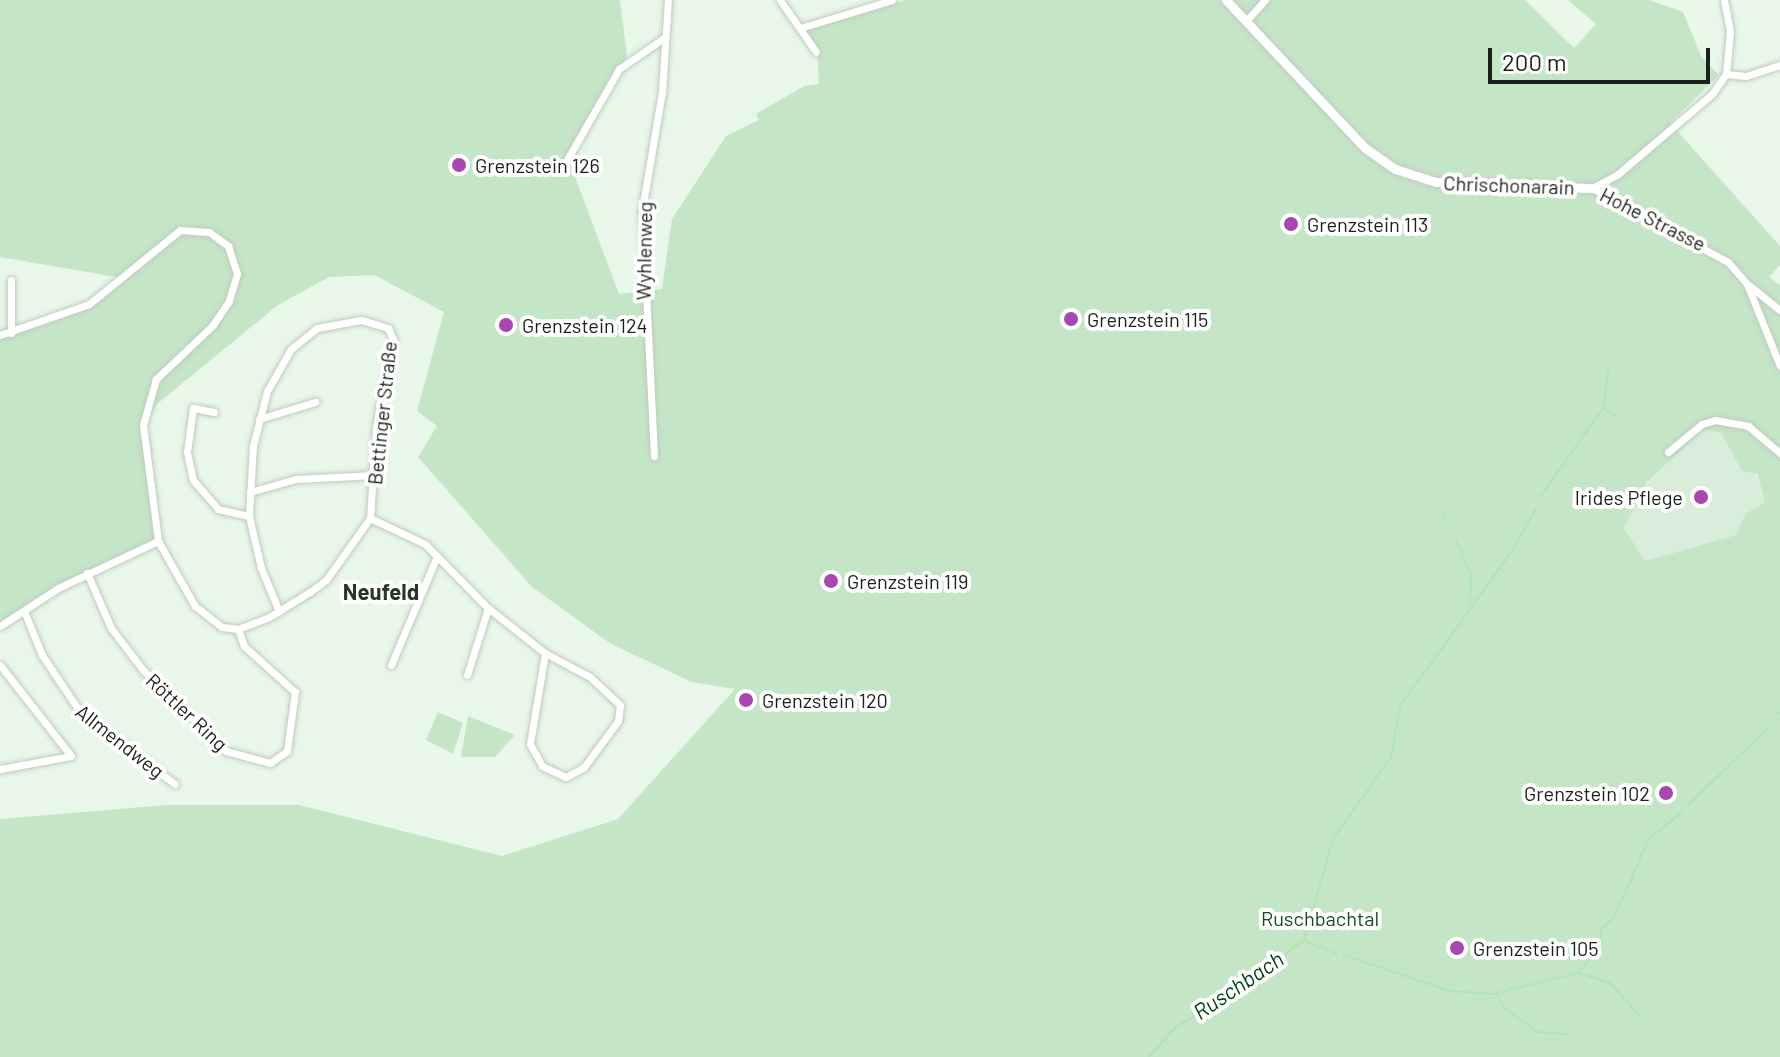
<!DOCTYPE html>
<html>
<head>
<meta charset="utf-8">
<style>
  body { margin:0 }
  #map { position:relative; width:1780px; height:1057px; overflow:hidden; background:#e8f7e9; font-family:Barlow,sans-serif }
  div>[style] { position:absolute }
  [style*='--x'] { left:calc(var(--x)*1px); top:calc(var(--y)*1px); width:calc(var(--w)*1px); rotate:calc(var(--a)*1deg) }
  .built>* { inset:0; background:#d8edda }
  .green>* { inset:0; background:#c5e5c7 }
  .stream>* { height:2px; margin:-1px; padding:0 1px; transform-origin:1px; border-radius:1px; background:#afe6b4 }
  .roads { filter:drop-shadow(0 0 2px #beccbf) drop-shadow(0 0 2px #beccbf) }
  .minor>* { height:7px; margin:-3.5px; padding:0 3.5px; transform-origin:3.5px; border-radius:3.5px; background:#fff }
  .tertiary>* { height:9px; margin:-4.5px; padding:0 4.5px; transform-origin:4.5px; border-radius:4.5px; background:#fff }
  .dots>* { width:22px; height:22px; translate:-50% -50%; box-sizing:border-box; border:4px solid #fff; border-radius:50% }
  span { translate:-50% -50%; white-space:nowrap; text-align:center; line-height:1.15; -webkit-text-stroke:8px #fff; paint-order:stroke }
  .poi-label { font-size:20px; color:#1b201b }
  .left { translate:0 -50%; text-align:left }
  .right { translate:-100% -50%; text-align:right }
  .street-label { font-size:20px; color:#1b201b }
  .park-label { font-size:20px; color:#124c1f }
  .neighbourhood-label { font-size:22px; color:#29342a; font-weight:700 }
  .water-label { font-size:22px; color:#003d11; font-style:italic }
  .scale { position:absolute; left:1488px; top:48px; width:222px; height:36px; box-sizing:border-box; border:4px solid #1b201b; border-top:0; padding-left:10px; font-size:24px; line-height:28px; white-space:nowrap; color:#1b201b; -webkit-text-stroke:6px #fff; paint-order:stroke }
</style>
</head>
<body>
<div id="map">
  <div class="built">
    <div style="clip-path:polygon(1706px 429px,1722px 433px,1742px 471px,1756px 474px,1765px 502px,1745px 514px,1736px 535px,1645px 561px,1624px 528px,1647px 482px)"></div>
  </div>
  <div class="green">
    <div style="clip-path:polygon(evenodd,0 0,620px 0,627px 56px,568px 158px,619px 294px,662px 289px,672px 219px,726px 136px,759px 120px,756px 114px,804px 86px,819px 84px,817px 50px,805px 29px,905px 0,1525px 0,1574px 48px,1596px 24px,1568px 0,1649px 0,1683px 12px,1701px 56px,1719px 75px,1670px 123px,1780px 246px,1780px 265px,1769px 277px,1780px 285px,1780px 1057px,0 1057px,0 819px,166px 805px,299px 805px,502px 856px,618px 819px,735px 689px,692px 682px,611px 644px,532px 587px,418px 457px,437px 426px,417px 411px,444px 312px,374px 275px,329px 277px,278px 305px,157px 404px,143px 425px,158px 541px,88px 573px,0 626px,0 335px,75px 311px,122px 278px,0 257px,0 0,1705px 429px,1721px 433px,1742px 471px,1757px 474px,1765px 502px,1745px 514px,1736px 535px,1645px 561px,1624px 528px,1647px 482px,1705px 429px)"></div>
    <div style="clip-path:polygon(438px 712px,463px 723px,453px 754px,426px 740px)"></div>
    <div style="clip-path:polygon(468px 716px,490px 725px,515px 735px,495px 757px,461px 757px)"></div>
  </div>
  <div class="stream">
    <div style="--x:1603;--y:408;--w:17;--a:31"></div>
    <div style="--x:1540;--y:497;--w:109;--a:-54.7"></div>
    <div style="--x:1603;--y:408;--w:40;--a:-81.5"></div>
    <div style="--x:1444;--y:513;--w:5;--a:79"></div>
    <div style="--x:1456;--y:540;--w:38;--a:67"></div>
    <div style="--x:1471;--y:575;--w:29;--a:92"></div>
    <div style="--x:1776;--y:714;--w:4;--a:-27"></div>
    <div style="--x:1688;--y:805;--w:110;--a:-43.9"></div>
    <div style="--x:1304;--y:941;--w:106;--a:-74.1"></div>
    <div style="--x:1333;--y:839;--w:100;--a:-54.7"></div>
    <div style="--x:1391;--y:757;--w:52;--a:-80"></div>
    <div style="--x:1400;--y:706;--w:193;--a:-54.1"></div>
    <div style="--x:1513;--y:550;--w:48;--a:-61.3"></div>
    <div style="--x:1343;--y:955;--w:113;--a:18.6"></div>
    <div style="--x:1450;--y:991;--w:43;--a:4"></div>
    <div style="--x:1493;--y:994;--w:88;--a:-13.9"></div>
    <div style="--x:1578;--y:973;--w:30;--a:-48"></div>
    <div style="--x:1598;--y:951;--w:22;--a:-80"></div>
    <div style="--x:1602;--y:929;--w:17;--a:-45"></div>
    <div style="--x:1614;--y:917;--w:85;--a:-65.8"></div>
    <div style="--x:1649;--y:839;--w:43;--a:-39.3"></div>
    <div style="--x:1579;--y:973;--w:33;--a:18"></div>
    <div style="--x:1610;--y:983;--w:46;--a:47.6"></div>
    <div style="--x:1496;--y:993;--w:17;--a:59"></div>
    <div style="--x:1505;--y:1008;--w:38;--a:37"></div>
    <div style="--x:1537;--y:1032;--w:32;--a:4"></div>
    <div style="--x:1149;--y:1057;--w:40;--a:-48"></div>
    <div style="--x:1176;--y:1027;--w:105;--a:-31.4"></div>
    <div style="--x:1266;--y:972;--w:38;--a:-42"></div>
    <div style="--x:1294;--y:947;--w:12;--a:-31"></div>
    <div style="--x:1304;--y:941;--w:36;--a:21"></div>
  </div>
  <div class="roads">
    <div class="minor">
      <div style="--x:780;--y:0;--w:63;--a:55.3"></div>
      <div style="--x:1246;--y:21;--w:28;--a:-48"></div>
      <div style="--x:800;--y:28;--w:96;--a:-16.9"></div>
      <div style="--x:1726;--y:74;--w:20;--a:6"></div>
      <div style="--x:1746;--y:76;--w:36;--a:-18"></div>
      <div style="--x:568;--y:158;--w:103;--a:-60.2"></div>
      <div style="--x:619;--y:69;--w:56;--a:-34.8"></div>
      <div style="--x:1592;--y:188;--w:155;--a:28.6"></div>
      <div style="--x:1728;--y:262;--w:29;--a:49"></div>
      <div style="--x:1747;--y:284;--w:88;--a:68.1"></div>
      <div style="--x:1592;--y:188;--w:30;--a:-28"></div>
      <div style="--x:1618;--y:174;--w:123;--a:-40.4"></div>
      <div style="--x:1712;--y:94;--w:24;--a:-55"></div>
      <div style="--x:1726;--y:74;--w:43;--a:-84.7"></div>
      <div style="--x:1730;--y:31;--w:32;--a:-101"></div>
      <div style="--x:1750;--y:286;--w:38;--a:39"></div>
      <div style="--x:11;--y:333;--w:53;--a:-90"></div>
      <div style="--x:0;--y:335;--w:94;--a:-19.2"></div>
      <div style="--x:89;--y:304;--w:117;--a:-39.1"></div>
      <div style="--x:180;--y:230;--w:29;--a:4"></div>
      <div style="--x:209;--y:232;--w:24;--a:36"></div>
      <div style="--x:228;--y:246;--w:29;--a:72"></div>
      <div style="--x:237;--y:274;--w:28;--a:107"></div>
      <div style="--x:229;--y:301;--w:29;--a:124"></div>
      <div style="--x:213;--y:325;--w:79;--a:136.5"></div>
      <div style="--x:156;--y:379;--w:48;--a:105.8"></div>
      <div style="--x:143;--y:425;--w:117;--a:82.6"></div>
      <div style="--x:158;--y:541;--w:75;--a:60.4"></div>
      <div style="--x:195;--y:606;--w:34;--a:38"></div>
      <div style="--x:222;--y:627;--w:16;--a:7"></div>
      <div style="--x:238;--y:629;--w:33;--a:-21"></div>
      <div style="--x:269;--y:617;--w:12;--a:-31"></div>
      <div style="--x:279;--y:611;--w:36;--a:-32"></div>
      <div style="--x:310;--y:592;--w:20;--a:-37"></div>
      <div style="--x:326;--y:580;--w:76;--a:-54.6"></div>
      <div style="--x:370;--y:518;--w:91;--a:-86.2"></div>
      <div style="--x:376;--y:427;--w:90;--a:-79.1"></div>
      <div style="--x:393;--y:339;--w:12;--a:-114"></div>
      <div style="--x:388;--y:328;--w:28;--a:-163"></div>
      <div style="--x:361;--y:320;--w:45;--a:169.7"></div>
      <div style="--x:317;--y:328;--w:33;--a:141"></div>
      <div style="--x:291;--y:349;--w:48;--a:119.7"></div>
      <div style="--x:267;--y:391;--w:57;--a:104.3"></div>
      <div style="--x:253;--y:446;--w:70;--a:93.3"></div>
      <div style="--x:249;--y:516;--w:53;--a:77"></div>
      <div style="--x:261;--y:568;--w:47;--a:67.3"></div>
      <div style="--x:214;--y:412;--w:21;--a:-169"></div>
      <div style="--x:193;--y:408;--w:44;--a:97.8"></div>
      <div style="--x:187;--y:452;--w:29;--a:78"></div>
      <div style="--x:193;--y:480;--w:38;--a:49"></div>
      <div style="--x:218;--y:509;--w:32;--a:13"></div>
      <div style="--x:259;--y:419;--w:59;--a:-16.9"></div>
      <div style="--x:1668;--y:452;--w:44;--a:-39.5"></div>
      <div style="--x:1702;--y:424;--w:14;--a:-17"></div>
      <div style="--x:1715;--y:420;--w:34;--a:10"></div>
      <div style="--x:1748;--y:426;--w:42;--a:40.2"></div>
      <div style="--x:654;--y:456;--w:246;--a:-92.8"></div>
      <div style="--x:642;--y:210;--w:120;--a:-80.4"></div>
      <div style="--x:662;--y:92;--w:92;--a:-86.3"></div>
      <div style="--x:250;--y:492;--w:48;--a:-15.8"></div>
      <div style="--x:296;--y:479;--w:79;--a:-2.9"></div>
      <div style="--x:370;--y:518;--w:61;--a:25.3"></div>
      <div style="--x:425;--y:544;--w:90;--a:45.5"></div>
      <div style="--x:488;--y:608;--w:73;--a:38.3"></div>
      <div style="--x:545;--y:653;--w:92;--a:99.4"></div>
      <div style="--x:530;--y:744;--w:25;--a:61"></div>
      <div style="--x:542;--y:766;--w:26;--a:25"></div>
      <div style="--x:566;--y:777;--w:21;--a:-29"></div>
      <div style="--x:584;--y:767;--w:57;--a:-53.5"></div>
      <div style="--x:618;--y:721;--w:16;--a:-83"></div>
      <div style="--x:620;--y:705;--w:41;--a:-137"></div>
      <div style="--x:590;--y:677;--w:51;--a:-151.9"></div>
      <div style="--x:87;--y:573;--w:60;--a:66.4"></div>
      <div style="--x:111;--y:628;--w:53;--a:52.7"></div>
      <div style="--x:143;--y:670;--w:116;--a:44.3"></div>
      <div style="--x:226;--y:751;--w:46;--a:15.3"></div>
      <div style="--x:270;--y:763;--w:21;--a:-35"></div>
      <div style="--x:287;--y:751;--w:60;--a:-82.3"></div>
      <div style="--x:295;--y:692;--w:69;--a:-138"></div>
      <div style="--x:244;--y:646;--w:18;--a:-109"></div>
      <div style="--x:24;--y:611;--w:48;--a:67.8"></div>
      <div style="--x:42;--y:655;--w:69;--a:56.3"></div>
      <div style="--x:80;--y:712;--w:119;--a:37.2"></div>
      <div style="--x:0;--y:626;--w:69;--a:-33.2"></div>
      <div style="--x:58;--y:588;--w:110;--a:-25.2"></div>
      <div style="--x:0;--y:665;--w:115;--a:52"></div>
      <div style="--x:71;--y:756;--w:72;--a:169.6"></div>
      <div style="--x:391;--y:665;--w:118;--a:-67.1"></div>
      <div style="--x:467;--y:675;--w:70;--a:-72.6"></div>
    </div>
    <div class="tertiary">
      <div style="--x:1226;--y:0;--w:203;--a:46.8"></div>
      <div style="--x:1365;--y:148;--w:37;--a:35"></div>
      <div style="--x:1395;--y:169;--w:43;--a:17.6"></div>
      <div style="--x:1436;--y:182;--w:156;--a:2.2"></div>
    </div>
  </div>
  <div class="dots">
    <div style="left:459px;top:165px;background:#a847ae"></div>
    <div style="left:1291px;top:224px;background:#a847ae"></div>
    <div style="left:1071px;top:319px;background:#a847ae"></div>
    <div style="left:506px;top:325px;background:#a847ae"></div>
    <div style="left:1701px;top:497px;background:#a847ae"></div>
    <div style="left:831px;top:581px;background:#a847ae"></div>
    <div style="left:746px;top:700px;background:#a847ae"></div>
    <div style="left:1666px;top:793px;background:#a847ae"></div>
    <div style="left:1457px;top:948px;background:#a847ae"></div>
  </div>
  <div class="poi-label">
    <span class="left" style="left:475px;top:165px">Grenzstein 126</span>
    <span class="left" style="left:1307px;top:224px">Grenzstein 113</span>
    <span class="left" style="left:1087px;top:319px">Grenzstein 115</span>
    <span class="left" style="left:522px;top:325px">Grenzstein 124</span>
    <span class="right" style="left:1683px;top:497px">Irides Pflege</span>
    <span class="left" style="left:847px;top:581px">Grenzstein 119</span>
    <span class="left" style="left:762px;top:700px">Grenzstein 120</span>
    <span class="right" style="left:1650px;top:793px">Grenzstein 102</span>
    <span class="left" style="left:1473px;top:948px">Grenzstein 105</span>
  </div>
  <div class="street-label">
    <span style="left:1509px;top:185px;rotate:2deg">Chrischonarain</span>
    <span style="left:1653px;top:219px;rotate:27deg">Hohe Strasse</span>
    <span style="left:644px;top:251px;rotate:-89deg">Wyhlenweg</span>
    <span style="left:382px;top:413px;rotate:-84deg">Bettinger Straße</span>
    <span style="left:187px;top:712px;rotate:43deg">Röttler Ring</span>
    <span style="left:120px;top:741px;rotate:38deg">Allmendweg</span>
  </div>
  <div class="park-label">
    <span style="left:1320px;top:918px">Ruschbachtal</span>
  </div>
  <div class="neighbourhood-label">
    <span style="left:381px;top:592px">Neufeld</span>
  </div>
  <div class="water-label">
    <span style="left:1238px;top:985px;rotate:-34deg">Ruschbach</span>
  </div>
  <div class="scale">200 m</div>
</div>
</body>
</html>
